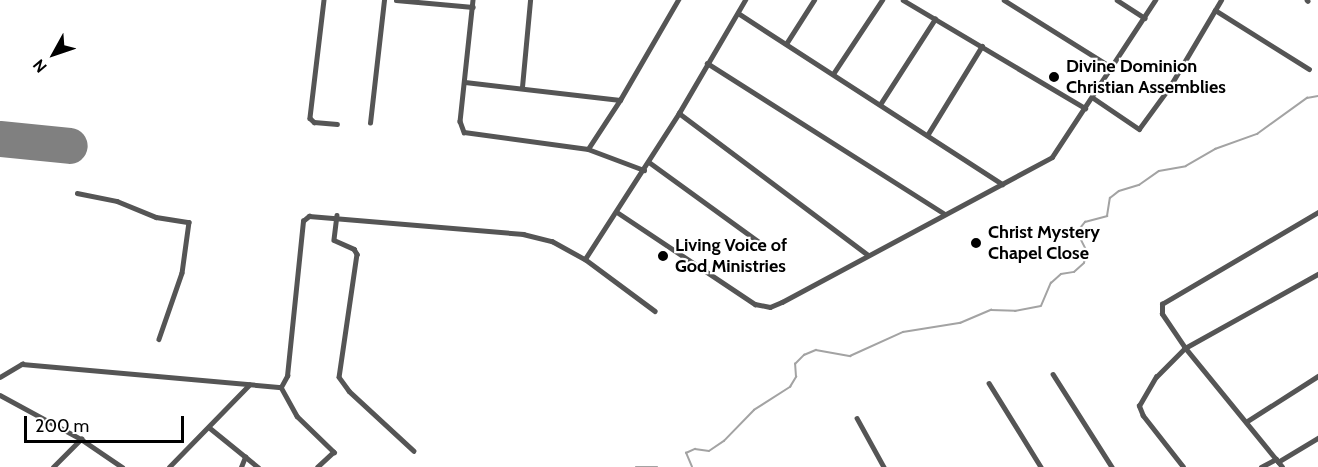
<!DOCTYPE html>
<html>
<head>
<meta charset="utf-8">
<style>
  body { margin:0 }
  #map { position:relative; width:1318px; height:467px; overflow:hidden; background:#fff; font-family:Cabin,sans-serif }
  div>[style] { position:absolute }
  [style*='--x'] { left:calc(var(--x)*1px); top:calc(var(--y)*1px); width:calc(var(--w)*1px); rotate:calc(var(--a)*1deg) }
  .stream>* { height:1.5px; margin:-0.75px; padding:0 0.75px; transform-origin:0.75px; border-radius:0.75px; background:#a3a3a3 }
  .runway>* { height:36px; margin:-18px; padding:0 18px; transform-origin:18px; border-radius:18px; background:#808080 }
  .street>* { height:4.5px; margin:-2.25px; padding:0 2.25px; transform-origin:2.25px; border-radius:2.25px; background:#555 }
  .dots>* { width:16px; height:16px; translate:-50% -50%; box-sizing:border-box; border:3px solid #fff; border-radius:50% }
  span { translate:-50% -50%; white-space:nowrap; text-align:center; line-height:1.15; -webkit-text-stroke:4.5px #fff; paint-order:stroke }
  .poi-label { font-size:18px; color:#000; font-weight:700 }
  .left { translate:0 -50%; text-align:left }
  .north { position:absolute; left:24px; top:24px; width:60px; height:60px; -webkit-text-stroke:4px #fff; paint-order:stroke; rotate:230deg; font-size:16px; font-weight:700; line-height:24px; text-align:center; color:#000 }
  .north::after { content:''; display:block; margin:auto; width:21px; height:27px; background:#000; clip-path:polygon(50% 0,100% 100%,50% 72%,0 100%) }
  .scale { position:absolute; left:24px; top:416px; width:160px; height:27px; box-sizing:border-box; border:3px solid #000; border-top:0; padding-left:8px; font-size:18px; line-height:21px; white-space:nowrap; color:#000; -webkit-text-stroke:4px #fff; paint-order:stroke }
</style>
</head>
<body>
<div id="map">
  <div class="stream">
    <div style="--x:636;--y:467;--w:21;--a:0"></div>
    <div style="--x:692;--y:467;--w:15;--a:-113"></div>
    <div style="--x:686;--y:453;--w:10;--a:-24"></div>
    <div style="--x:695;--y:449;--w:14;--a:8"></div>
    <div style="--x:709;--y:451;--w:18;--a:-34"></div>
    <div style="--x:724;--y:441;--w:43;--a:-45.9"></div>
    <div style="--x:754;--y:410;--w:43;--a:-32.6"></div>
    <div style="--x:790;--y:387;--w:12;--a:-59"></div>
    <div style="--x:796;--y:377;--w:13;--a:-94"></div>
    <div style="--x:795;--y:364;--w:13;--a:-45"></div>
    <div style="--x:804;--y:355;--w:13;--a:-23"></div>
    <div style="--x:816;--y:350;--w:35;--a:10"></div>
    <div style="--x:850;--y:356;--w:58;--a:-24.4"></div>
    <div style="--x:903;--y:332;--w:58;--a:-9"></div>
    <div style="--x:960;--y:323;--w:34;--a:-23"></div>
    <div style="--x:991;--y:310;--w:24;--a:2"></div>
    <div style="--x:1015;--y:311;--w:26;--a:-11"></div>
    <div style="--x:1041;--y:306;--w:25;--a:-67"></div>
    <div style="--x:1051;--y:283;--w:13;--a:-42"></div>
    <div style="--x:1061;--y:274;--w:13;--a:-9"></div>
    <div style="--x:1074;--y:272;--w:13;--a:-42"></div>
    <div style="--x:1084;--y:263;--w:11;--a:-75"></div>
    <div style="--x:1087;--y:252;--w:22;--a:-117"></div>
    <div style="--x:1077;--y:232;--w:13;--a:-51"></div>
    <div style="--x:1085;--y:222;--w:23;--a:-15"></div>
    <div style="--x:1107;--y:216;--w:18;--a:-81"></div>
    <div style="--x:1110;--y:198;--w:11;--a:-38"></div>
    <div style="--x:1119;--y:191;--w:21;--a:-17"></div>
    <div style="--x:1139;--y:185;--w:24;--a:-35"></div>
    <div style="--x:1159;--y:171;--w:27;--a:-10"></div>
    <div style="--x:1186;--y:166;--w:34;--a:-30"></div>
    <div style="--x:1215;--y:149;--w:45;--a:-19.7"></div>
    <div style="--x:1257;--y:134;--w:62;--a:-35.8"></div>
    <div style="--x:1307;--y:98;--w:11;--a:-10"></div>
  </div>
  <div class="runway">
    <div style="--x:0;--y:139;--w:70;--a:5.7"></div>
  </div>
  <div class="street">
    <div style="--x:324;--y:0;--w:119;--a:96.8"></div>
    <div style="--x:310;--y:118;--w:6;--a:45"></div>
    <div style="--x:314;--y:122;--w:23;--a:5"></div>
    <div style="--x:396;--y:0;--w:77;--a:5.2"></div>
    <div style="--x:473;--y:0;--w:122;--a:96.1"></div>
    <div style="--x:460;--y:121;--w:12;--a:70"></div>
    <div style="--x:464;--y:132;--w:125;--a:7.8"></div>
    <div style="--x:588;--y:149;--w:60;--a:20.6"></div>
    <div style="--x:903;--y:0;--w:212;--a:30.7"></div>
    <div style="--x:1004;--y:0;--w:128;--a:32"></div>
    <div style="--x:1117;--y:0;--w:33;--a:33"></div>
    <div style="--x:1307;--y:0;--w:1;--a:45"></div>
    <div style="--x:1215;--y:10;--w:111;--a:32.1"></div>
    <div style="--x:738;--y:13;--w:315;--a:32.9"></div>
    <div style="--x:786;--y:44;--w:52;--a:-57.5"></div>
    <div style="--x:707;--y:63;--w:280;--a:32.4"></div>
    <div style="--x:833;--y:74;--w:89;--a:-56.5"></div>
    <div style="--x:465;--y:82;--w:156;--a:6.6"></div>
    <div style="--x:620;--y:100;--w:116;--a:-59.9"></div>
    <div style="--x:522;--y:87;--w:87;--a:-84.7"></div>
    <div style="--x:1092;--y:97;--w:57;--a:34.2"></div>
    <div style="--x:1139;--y:129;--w:51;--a:-53.8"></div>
    <div style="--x:1169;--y:88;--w:102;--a:-59.4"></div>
    <div style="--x:881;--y:103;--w:100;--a:-57.3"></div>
    <div style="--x:679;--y:113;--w:235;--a:36.9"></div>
    <div style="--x:370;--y:123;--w:124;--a:-83.5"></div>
    <div style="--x:928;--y:134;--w:103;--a:-58.5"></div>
    <div style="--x:588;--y:149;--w:59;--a:-56.9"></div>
    <div style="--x:649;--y:162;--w:140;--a:36"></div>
    <div style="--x:77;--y:193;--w:41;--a:11.3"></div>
    <div style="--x:117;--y:201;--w:42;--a:22.3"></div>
    <div style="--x:156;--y:217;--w:33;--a:9"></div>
    <div style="--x:189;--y:222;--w:51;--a:97.8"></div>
    <div style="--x:182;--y:273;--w:70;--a:109.2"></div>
    <div style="--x:617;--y:212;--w:166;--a:33.7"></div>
    <div style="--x:755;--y:304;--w:15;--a:11"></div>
    <div style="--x:770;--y:307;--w:13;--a:-23"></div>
    <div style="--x:782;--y:302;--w:306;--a:-28.2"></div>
    <div style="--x:1052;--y:157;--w:188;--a:-56.7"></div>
    <div style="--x:337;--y:215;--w:25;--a:97"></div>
    <div style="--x:334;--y:240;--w:22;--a:24"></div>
    <div style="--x:354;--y:249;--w:6;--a:59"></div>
    <div style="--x:357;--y:254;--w:124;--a:98.3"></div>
    <div style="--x:339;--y:377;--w:17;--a:54"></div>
    <div style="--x:349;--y:391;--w:88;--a:42.7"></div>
    <div style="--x:585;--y:259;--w:174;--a:-57.2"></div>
    <div style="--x:679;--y:113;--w:131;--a:-59.7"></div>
    <div style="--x:1053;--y:374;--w:110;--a:57.6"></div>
    <div style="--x:0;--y:377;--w:26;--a:-31"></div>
    <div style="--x:22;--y:364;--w:260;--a:5.1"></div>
    <div style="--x:989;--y:383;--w:99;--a:58.2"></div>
    <div style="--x:281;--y:387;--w:13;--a:-61"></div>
    <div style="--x:287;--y:376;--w:156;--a:-84.1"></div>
    <div style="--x:303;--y:221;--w:8;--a:-40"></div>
    <div style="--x:309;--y:216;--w:215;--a:4.8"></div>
    <div style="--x:523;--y:234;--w:30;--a:14"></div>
    <div style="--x:552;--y:241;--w:38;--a:29"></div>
    <div style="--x:585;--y:259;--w:87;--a:36.6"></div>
    <div style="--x:281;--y:387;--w:33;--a:61"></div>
    <div style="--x:297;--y:416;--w:52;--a:44.2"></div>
    <div style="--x:334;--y:452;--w:22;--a:137"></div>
    <div style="--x:0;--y:395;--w:92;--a:28.5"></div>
    <div style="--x:81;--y:439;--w:50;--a:34.3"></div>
    <div style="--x:857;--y:418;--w:56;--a:61.1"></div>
    <div style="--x:1246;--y:422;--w:85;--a:-32.6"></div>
    <div style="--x:210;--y:428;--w:62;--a:39.1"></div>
    <div style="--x:1278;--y:462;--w:47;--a:-31"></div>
    <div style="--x:53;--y:467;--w:40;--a:-45"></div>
    <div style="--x:169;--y:467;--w:115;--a:-45.7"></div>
    <div style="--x:241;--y:467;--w:11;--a:-68"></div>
    <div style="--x:1183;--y:467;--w:65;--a:-128.1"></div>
    <div style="--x:1143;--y:416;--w:11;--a:-112"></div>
    <div style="--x:1139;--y:406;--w:34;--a:-60"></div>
    <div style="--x:1156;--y:377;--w:41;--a:-45"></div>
    <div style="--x:1185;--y:348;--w:152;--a:-29.1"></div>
    <div style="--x:1261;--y:467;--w:17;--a:-28"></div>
    <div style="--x:1282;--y:467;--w:154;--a:-129.2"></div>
    <div style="--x:1185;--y:348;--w:41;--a:-124.1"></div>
    <div style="--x:1162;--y:314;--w:10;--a:-90"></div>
    <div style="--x:1162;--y:304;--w:181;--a:-30.5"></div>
  </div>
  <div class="dots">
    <div style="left:1054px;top:77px;background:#000"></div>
    <div style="left:976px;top:243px;background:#000"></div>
    <div style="left:663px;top:256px;background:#000"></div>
  </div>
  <div class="poi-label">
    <span class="left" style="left:1066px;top:77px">Divine Dominion<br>Christian Assemblies</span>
    <span class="left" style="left:988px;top:243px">Christ Mystery<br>Chapel Close</span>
    <span class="left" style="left:675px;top:256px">Living Voice of<br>God Ministries</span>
  </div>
  <div class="north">N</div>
  <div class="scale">200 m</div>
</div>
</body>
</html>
